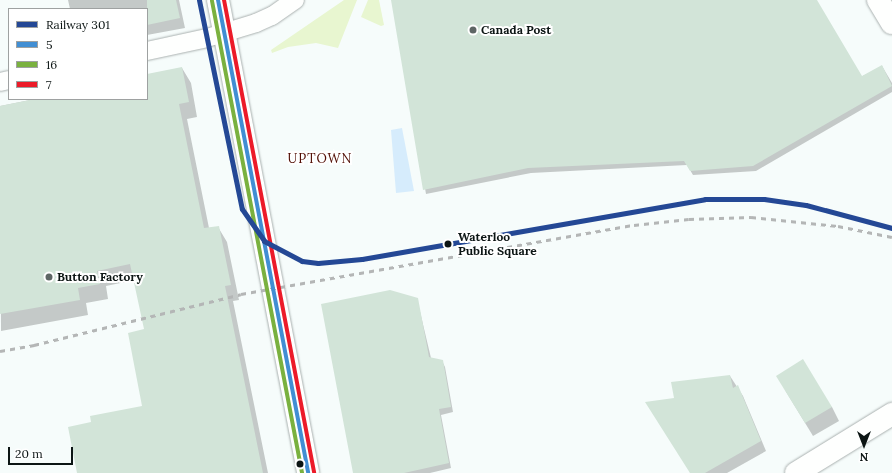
<!DOCTYPE html>
<html>
<head>
<meta charset="utf-8">
<style>
  body { margin:0 }
  #map { position:relative; width:892px; height:473px; overflow:hidden; background:#f6fcfb; font-family:Lora,serif }
  div>[style] { position:absolute }
  [style*='--x'] { left:calc(var(--x)*1px); top:calc(var(--y)*1px); width:calc(var(--w)*1px); rotate:calc(var(--a)*1deg) }
  .green>* { inset:0; background:#e8f6d0 }
  .water>* { inset:0; background:#d6ecfc }
  .shadow>* { inset:0; background:#0003 }
  .building>* { inset:0; background:#d2e4d8 }
  .roads { filter:drop-shadow(0 0 1px #aab1b0) drop-shadow(0 0 1px #aab1b0) }
  .minor>* { height:18px; margin:-9px; padding:0 9px; transform-origin:9px; border-radius:9px; background:#fefffe }
  .tertiary>* { height:22px; margin:-11px; padding:0 11px; transform-origin:11px; border-radius:11px; background:#fefffe }
  .secondary>* { height:22px; margin:-11px; padding:0 11px; transform-origin:11px; border-radius:11px; background:#fefffe }
  .rail>* { height:3px; margin-top:-1.5px; transform-origin:0; background:repeating-linear-gradient(90deg,#b4b6b6 0 5px,transparent 0 10px) }
  .bus-1>* { height:4px; margin:-2px; padding:0 2px; transform-origin:2px; border-radius:2px; background:#418ed3 }
  .bus-2>* { height:4px; margin:-2px; padding:0 2px; transform-origin:2px; border-radius:2px; background:#7ab13f }
  .bus-3>* { height:4px; margin:-2px; padding:0 2px; transform-origin:2px; border-radius:2px; background:#ec1b29 }
  .rail-1>* { height:5px; margin:-2.5px; padding:0 2.5px; transform-origin:2.5px; border-radius:2.5px; background:#244895 }
  .dots>* { width:11px; height:11px; translate:-50% -50%; box-sizing:border-box; border:2px solid #fff; border-radius:50% }
  span { translate:-50% -50%; white-space:nowrap; text-align:center; line-height:1.15; -webkit-text-stroke:4px #fff; paint-order:stroke }
  .poi-label { font-size:12px; color:#0c1514; font-weight:700 }
  .left { translate:0 -50%; text-align:left }
  .stop-label { font-size:12px; color:#0c1514; font-weight:700 }
  .neighbourhood-label { font-size:13px; color:#500c02; letter-spacing:1px }
  .legend { position:absolute; left:8px; top:8px; width:140px; height:92px; box-sizing:border-box; background:#fff; border:1px solid #9ea1a1; margin:0; padding:5px 7px; list-style:none; font-size:12px; color:#0c1514 }
  .legend li { display:flex; align-items:center; gap:8px; height:20px }
  .legend b { width:20px; border:1px solid #9ea1a1 }
  .north { position:absolute; left:844px; top:425px; width:40px; height:40px; -webkit-text-stroke:3px #fff; paint-order:stroke; rotate:180deg; font-size:11px; font-weight:700; line-height:16px; text-align:center; color:#0c1514 }
  .north::after { content:''; display:block; margin:auto; width:14px; height:18px; background:#0c1514; clip-path:polygon(50% 0,100% 100%,50% 72%,0 100%) }
  .scale { position:absolute; left:8px; top:447px; width:65px; height:18px; box-sizing:border-box; border:2px solid #0c1514; border-top:0; padding-left:5px; font-size:12px; line-height:14px; white-space:nowrap; color:#0c1514; -webkit-text-stroke:3px #fff; paint-order:stroke }
</style>
</head>
<body>
<div id="map">
  <div class="green">
    <div style="clip-path:polygon(344px 0,357px 0,338px 48px,316px 43px,288px 47px,272px 53px,271px 50px)"></div>
    <div style="clip-path:polygon(368px 0,379px 0,384px 25px,381px 26px,361px 17px)"></div>
  </div>
  <div class="water">
    <div style="clip-path:polygon(402px 128px,414px 191px,396px 193px,391px 130px)"></div>
  </div>
  <div class="shadow">
    <div style="clip-path:polygon(68px 0,179px 0,185px 28px,147px 35px,147px 9px,70px 9px)"></div>
    <div style="clip-path:polygon(392px 0,816px 0,861px 77px,882px 66px,892px 83px,892px 92px,756px 171px,693px 175px,687px 165px,531px 173px,426px 194px)"></div>
    <div style="clip-path:polygon(182px 68px,191px 83px,197px 117px,187px 119px,209px 228px,218px 227px,227px 242px,239px 300px,233px 301px,268px 473px,78px 473px,92px 423px,144px 406px,145px 330px,135px 280px,106px 286px,108px 299px,86px 303px,88px 315px,1px 331px,0 106px,35px 99px,147px 99px,147px 75px)"></div>
    <div style="clip-path:polygon(417px 299px,431px 358px,442px 361px,445px 367px,453px 412px,441px 415px,451px 468px,430px 473px,354px 473px)"></div>
    <div style="clip-path:polygon(730px 376px,743px 396px,766px 451px,727px 473px,690px 473px,676px 399px)"></div>
    <div style="clip-path:polygon(785px 390px,832px 407px,839px 421px,813px 436px)"></div>
  </div>
  <div class="building">
    <div style="clip-path:polygon(147px 0,176px 0,180px 18px,147px 25px)"></div>
    <div style="clip-path:polygon(391px 0,817px 0,862px 76px,882px 65px,892px 86px,753px 166px,690px 171px,684px 161px,528px 168px,423px 190px)"></div>
    <div style="clip-path:polygon(182px 67px,189px 102px,179px 104px,204px 228px,219px 226px,231px 285px,225px 286px,263px 473px,77px 473px,68px 427px,91px 422px,90px 416px,142px 406px,128px 333px,144px 329px,130px 264px,97px 271px,100px 284px,78px 288px,80px 300px,0 314px,0 106px,35px 99px,147px 99px,147px 74px)"></div>
    <div style="clip-path:polygon(390px 290px,418px 298px,429px 357px,443px 360px,451px 407px,439px 409px,449px 463px,404px 473px,353px 473px,321px 304px)"></div>
    <div style="clip-path:polygon(803px 359px,832px 407px,805px 423px,776px 376px)"></div>
    <div style="clip-path:polygon(730px 375px,733px 388px,738px 385px,761px 441px,705px 473px,690px 473px,645px 402px,674px 398px,671px 382px)"></div>
  </div>
  <div class="roads">
    <div class="minor">
      <div style="--x:147;--y:51;--w:61;--a:-12.2"></div>
      <div style="--x:207;--y:38;--w:51;--a:-17"></div>
      <div style="--x:256;--y:23;--w:17;--a:-24"></div>
      <div style="--x:272;--y:16;--w:28;--a:-35"></div>
      <div style="--x:0;--y:82;--w:9;--a:-13"></div>
    </div>
    <div class="tertiary">
      <div style="--x:878;--y:0;--w:27;--a:59"></div>
    </div>
    <div class="secondary">
      <div style="--x:218;--y:0;--w:481;--a:79.2"></div>
      <div style="--x:796;--y:473;--w:113;--a:-31.6"></div>
    </div>
  </div>
  <div class="rail">
    <div style="--x:0;--y:351;--w:35;--a:-10"></div>
    <div style="--x:34;--y:345;--w:213;--a:-13.8"></div>
    <div style="--x:241;--y:294;--w:399;--a:-10"></div>
    <div style="--x:634;--y:225;--w:55;--a:-6.2"></div>
    <div style="--x:689;--y:219;--w:62;--a:-1.8"></div>
    <div style="--x:751;--y:217;--w:87;--a:5.9"></div>
    <div style="--x:838;--y:226;--w:55;--a:11.5"></div>
  </div>
  <div class="bus-1">
    <div style="--x:218;--y:0;--w:481;--a:79.2"></div>
  </div>
  <div class="bus-2">
    <div style="--x:212;--y:1;--w:481;--a:79.2"></div>
  </div>
  <div class="bus-3">
    <div style="--x:224;--y:0;--w:481;--a:79.2"></div>
  </div>
  <div class="rail-1">
    <div style="--x:199;--y:0;--w:213;--a:78.4"></div>
    <div style="--x:242;--y:209;--w:39;--a:55"></div>
    <div style="--x:264;--y:241;--w:43;--a:27.8"></div>
    <div style="--x:302;--y:261;--w:16;--a:7"></div>
    <div style="--x:318;--y:263;--w:44;--a:-5.2"></div>
    <div style="--x:362;--y:259;--w:348;--a:-9.9"></div>
    <div style="--x:705;--y:199;--w:59;--a:0"></div>
    <div style="--x:764;--y:199;--w:42;--a:8.1"></div>
    <div style="--x:806;--y:205;--w:89;--a:15"></div>
  </div>
  <div class="dots">
    <div style="left:473px;top:30px;background:#5e6665"></div>
    <div style="left:448px;top:244px;background:#0c1514"></div>
    <div style="left:49px;top:277px;background:#5e6665"></div>
    <div style="left:300px;top:464px;background:#0c1514"></div>
  </div>
  <div class="poi-label">
    <span class="left" style="left:481px;top:30px">Canada Post</span>
    <span class="left" style="left:57px;top:277px">Button Factory</span>
  </div>
  <div class="stop-label">
    <span class="left" style="left:458px;top:244px">Waterloo<br>Public Square</span>
  </div>
  <div class="neighbourhood-label">
    <span style="left:320px;top:159px">UPTOWN</span>
  </div>
  <ul class="legend">
  <li><b style="height:5px;background:#244895"></b>Railway 301</li>
  <li><b style="height:5px;background:#418ed3"></b>5</li>
  <li><b style="height:5px;background:#7ab13f"></b>16</li>
  <li><b style="height:5px;background:#ec1b29"></b>7</li>
  </ul>
  <div class="north">N</div>
  <div class="scale">20 m</div>
</div>
</body>
</html>
